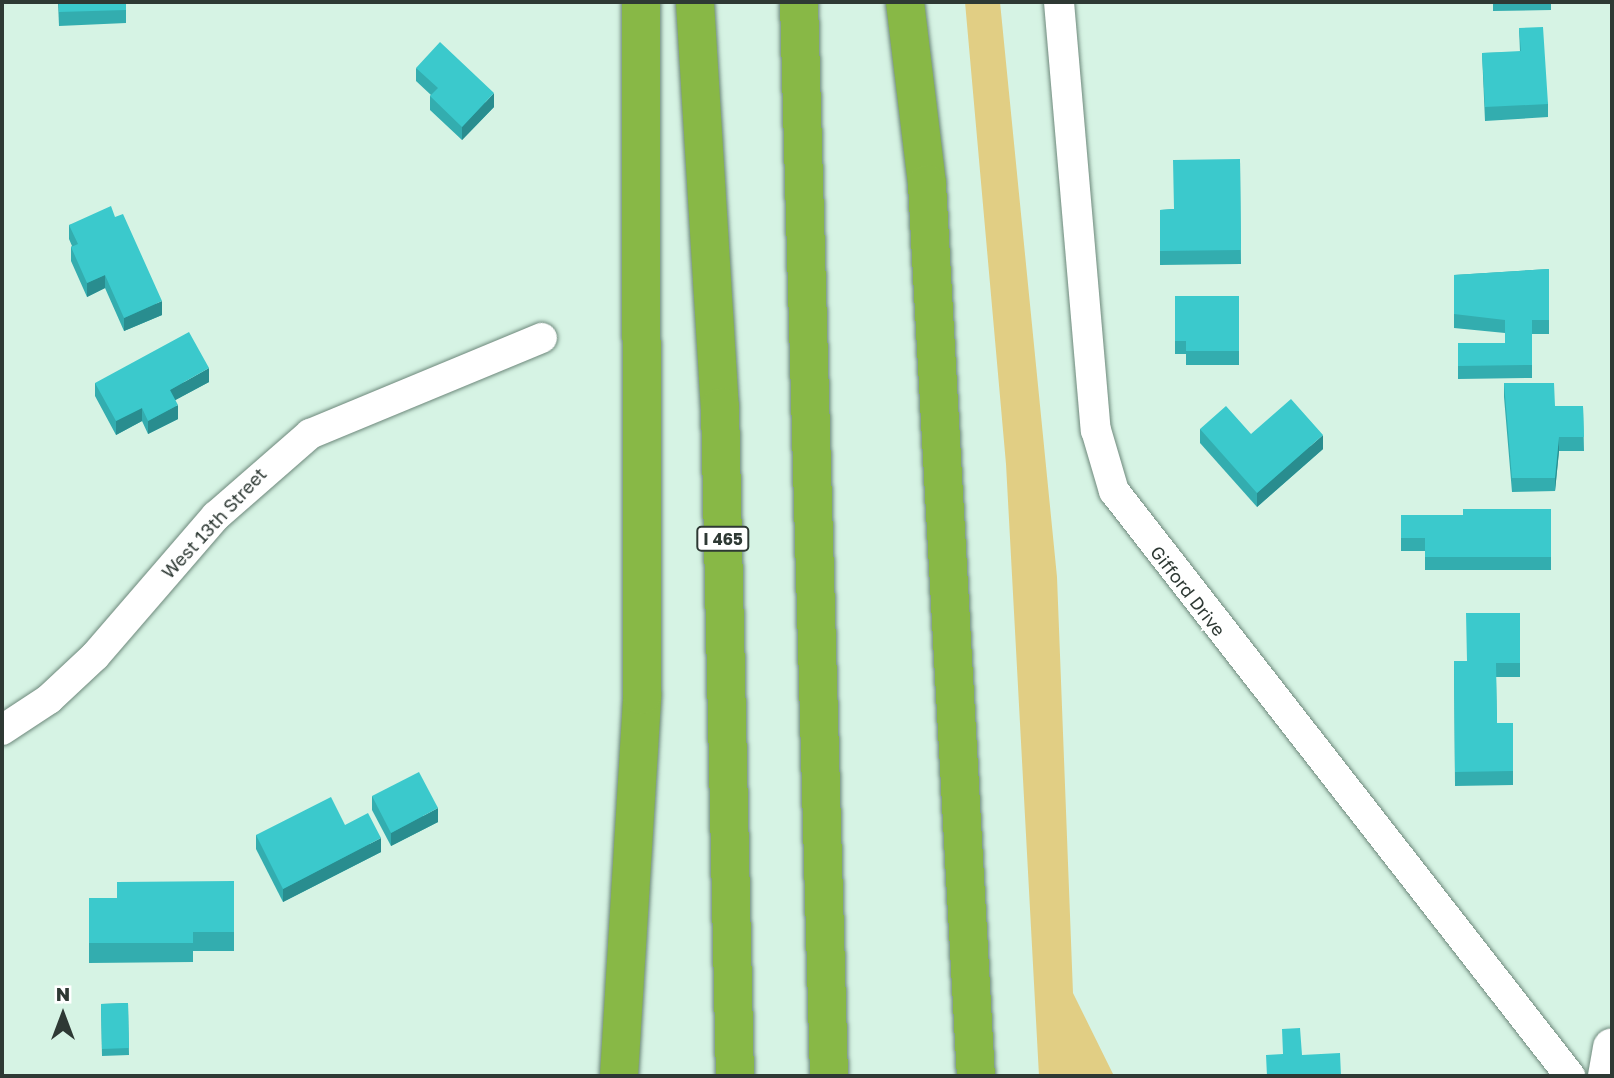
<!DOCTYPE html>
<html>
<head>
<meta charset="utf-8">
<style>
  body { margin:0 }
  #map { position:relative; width:1614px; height:1078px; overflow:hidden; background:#d6f3e4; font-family:"Golos Text",sans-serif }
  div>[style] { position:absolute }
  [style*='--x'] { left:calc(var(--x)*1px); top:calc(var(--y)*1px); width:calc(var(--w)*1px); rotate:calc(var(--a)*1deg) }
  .green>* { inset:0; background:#e1ce84 }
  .roads { filter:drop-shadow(0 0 2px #6d887b) drop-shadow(0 0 2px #6d887b) }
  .minor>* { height:30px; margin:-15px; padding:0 15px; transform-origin:15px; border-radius:15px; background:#fff }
  .tertiary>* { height:38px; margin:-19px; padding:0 19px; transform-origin:19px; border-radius:19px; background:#fff }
  .motorway>* { height:38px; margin:-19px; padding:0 19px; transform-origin:19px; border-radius:19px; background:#88b846 }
  .wall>* { inset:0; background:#33adaf }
  .shaded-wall>* { inset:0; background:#298d8f }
  .building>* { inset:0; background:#3bc9cc }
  span { translate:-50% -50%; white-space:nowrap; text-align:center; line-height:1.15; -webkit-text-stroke:7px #fff; paint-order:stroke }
  .shield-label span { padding:2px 5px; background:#fff; border:2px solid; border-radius:5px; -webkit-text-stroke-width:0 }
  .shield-label { font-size:16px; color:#2e3934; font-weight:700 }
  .street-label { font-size:18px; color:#2e3934 }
  .frame { position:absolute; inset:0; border:4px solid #2e3934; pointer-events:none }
  .north { position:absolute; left:28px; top:980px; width:70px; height:70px; -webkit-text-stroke:5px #fff; paint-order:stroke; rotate:0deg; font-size:19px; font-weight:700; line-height:28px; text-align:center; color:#2e3934 }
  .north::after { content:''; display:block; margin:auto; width:24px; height:32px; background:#2e3934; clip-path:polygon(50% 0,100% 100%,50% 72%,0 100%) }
</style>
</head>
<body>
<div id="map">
  <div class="green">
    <div style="clip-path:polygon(965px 2px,1000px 2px,1057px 577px,1073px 993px,1114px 1076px,1039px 1076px,1006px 464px)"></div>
  </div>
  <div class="roads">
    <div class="minor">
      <div style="--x:1059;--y:2;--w:430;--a:85.1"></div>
      <div style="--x:1096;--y:430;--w:64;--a:73.6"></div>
      <div style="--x:1114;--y:491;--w:742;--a:52.06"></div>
      <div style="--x:2;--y:730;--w:56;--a:-33.4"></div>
      <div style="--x:49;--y:699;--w:63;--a:-43.1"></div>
      <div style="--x:95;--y:656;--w:185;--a:-49.2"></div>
      <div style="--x:216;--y:516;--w:125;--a:-41.1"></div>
      <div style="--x:310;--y:434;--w:251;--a:-22.5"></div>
    </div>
    <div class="tertiary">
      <div style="--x:1607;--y:1076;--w:29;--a:-80"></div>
    </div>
    <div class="motorway">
      <div style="--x:695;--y:2;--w:406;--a:86.5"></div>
      <div style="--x:720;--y:407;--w:669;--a:88.72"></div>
      <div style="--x:799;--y:2;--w:1074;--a:88.4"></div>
      <div style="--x:905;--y:2;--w:183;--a:83.1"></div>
      <div style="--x:927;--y:184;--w:893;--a:86.86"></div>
      <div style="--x:619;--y:1076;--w:382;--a:-86.5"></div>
      <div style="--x:642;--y:695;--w:693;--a:-90.08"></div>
    </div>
  </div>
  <div class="wall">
    <div style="clip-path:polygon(58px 2px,126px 2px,126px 23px,59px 26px)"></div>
    <div style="clip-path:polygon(1493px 2px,1551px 2px,1551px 10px,1493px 11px)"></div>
    <div style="clip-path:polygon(1519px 28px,1548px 104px,1548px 117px,1485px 121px,1482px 53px,1520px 52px)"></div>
    <div style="clip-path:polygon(416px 68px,494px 107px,462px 140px,430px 110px,430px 96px,431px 95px,416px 81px)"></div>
    <div style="clip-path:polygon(1240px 159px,1241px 264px,1160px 265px,1160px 210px,1174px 209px)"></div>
    <div style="clip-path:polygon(115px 217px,162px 315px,124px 331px,105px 288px,87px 297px,71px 261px,71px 247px,72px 246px,69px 239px,69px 225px)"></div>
    <div style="clip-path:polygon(1549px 269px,1549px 334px,1532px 334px,1532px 378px,1458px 379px,1458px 343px,1505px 343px,1505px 333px,1454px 328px,1454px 275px)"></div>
    <div style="clip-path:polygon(1175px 296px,1239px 296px,1239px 365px,1186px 365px,1186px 354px,1175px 354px)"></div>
    <div style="clip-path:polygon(209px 382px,175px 400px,178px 419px,148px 434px,142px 421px,116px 435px,95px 396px,95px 383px)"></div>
    <div style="clip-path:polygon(1504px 383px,1555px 406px,1583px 406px,1584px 451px,1559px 451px,1555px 491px,1512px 492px,1504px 397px)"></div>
    <div style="clip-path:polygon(1200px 429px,1251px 434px,1323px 449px,1257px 507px,1200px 443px)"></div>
    <div style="clip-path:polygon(1551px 509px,1551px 570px,1425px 570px,1425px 551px,1401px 551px,1401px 515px,1463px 515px)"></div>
    <div style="clip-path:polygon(1520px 613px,1520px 677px,1496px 677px,1497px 723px,1513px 723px,1513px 785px,1455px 786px,1454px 661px,1467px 661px)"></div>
    <div style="clip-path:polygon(372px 796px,438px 822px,391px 846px,372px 810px)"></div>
    <div style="clip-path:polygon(345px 825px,381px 852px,283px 902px,256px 849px,256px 835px)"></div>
    <div style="clip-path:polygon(234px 881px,234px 951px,193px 951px,193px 962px,89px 963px,89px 898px,117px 898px)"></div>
    <div style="clip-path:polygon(128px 1003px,129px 1055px,102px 1056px,101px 1004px)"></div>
  </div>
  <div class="shaded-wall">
    <div style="clip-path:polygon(494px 93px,494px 107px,462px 140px,462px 127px)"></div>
    <div style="clip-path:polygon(105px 275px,105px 288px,87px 297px,87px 283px)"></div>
    <div style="clip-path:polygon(162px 301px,162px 315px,124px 331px,124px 318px)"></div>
    <div style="clip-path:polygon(209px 368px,209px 382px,170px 403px,170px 390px)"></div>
    <div style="clip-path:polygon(178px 405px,178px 419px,148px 434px,148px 421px)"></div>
    <div style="clip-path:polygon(142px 408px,142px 421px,116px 435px,116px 421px)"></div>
    <div style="clip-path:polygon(1323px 435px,1323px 449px,1257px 507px,1257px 493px)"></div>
    <div style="clip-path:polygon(1559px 437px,1559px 451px,1555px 491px,1555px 478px)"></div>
    <div style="clip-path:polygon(438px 808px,438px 822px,391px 846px,391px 833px)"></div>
    <div style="clip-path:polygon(381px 838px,381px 852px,283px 902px,283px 889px)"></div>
  </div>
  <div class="building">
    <div style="clip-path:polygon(59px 2px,126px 2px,126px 10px,59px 12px)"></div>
    <div style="clip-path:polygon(1543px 27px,1548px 104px,1485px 107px,1482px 53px,1521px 51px,1519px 28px)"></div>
    <div style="clip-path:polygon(440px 42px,494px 93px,462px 127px,430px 96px,438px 88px,416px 68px)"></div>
    <div style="clip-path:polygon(1240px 159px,1241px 250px,1160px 251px,1160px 210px,1174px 209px,1173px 160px)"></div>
    <div style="clip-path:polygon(111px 206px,115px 217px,123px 214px,162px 301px,124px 318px,105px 275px,87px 283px,71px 247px,78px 244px,69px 225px)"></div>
    <div style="clip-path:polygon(1549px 269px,1549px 320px,1532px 320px,1532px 365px,1458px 366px,1458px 343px,1505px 343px,1505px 320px,1454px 314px,1454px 275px)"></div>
    <div style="clip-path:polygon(1175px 296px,1239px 296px,1239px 351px,1186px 351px,1186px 341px,1175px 341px)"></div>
    <div style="clip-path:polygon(189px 332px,209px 368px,170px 390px,178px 405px,148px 421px,142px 408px,116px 421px,95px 383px)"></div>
    <div style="clip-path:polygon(1504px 383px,1554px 383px,1555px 406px,1583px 406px,1584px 437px,1559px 437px,1555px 478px,1512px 478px)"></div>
    <div style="clip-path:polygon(1291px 399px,1323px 435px,1257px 493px,1200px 429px,1226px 406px,1251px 434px)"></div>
    <div style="clip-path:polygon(1463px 509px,1551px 509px,1551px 557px,1425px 557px,1425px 538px,1401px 538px,1401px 515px,1463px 515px)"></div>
    <div style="clip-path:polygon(1466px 613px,1520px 613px,1520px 663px,1496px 663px,1497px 723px,1513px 723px,1513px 771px,1455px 772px,1454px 661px,1467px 661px)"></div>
    <div style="clip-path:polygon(419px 772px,438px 808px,391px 833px,372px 796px)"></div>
    <div style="clip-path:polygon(331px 797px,345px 825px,368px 813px,381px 838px,283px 889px,256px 835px)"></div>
    <div style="clip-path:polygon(234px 881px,234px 932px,193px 932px,193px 943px,89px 943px,89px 898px,117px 898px,117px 882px)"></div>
    <div style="clip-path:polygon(128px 1003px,129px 1048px,102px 1049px,101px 1004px)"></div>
    <div style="clip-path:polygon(1300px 1028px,1302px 1055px,1340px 1053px,1341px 1076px,1267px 1076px,1266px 1055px,1283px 1054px,1282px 1029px)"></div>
  </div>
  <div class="shield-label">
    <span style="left:723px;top:539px">I 465</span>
  </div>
  <div class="street-label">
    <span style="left:214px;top:523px;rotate:-47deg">West 13th Street</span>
    <span style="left:1188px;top:591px;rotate:52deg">Gifford Drive</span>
  </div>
  <div class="frame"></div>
  <div class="north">N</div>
</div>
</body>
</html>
